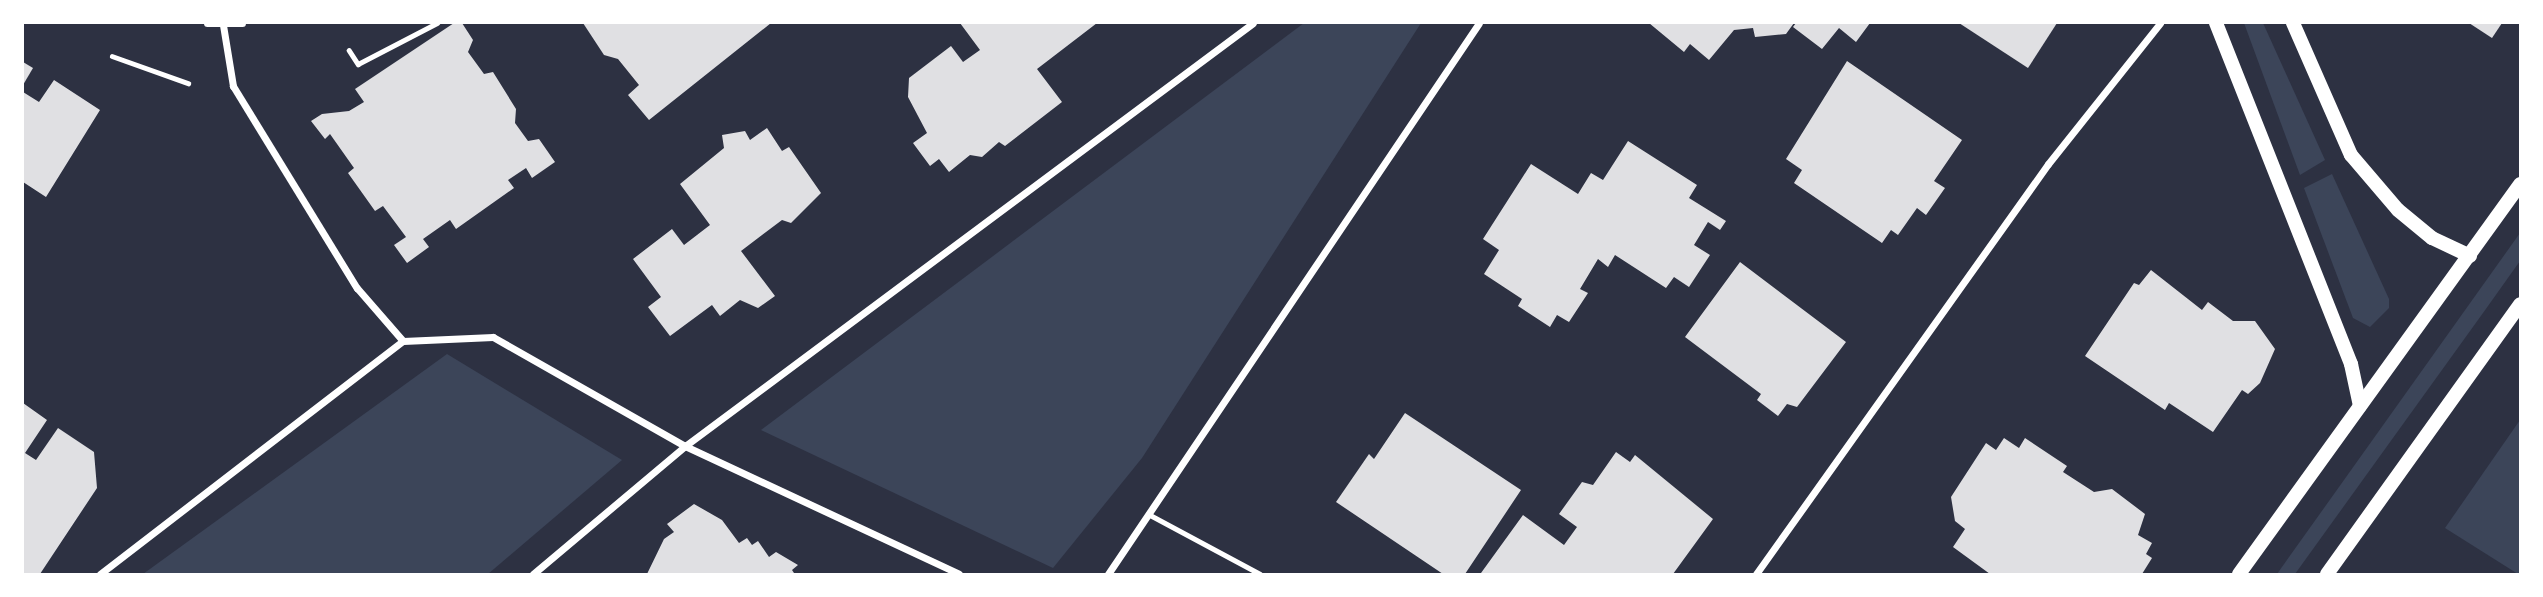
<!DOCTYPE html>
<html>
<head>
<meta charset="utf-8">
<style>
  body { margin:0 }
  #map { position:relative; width:2543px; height:597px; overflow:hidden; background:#2d3142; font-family:"Sofia Sans Condensed",sans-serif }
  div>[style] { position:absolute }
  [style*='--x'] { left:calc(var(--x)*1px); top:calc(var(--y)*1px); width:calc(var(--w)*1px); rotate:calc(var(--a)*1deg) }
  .green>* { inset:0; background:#3c4559 }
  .building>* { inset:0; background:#e0e0e3 }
  .path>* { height:4.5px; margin:-2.25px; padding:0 2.25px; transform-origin:2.25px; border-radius:2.25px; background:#fff }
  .service>* { height:5px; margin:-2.5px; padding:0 2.5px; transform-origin:2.5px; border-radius:2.5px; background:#fff }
  .minor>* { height:7px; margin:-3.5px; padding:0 3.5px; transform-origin:3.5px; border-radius:3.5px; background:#fff }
  .secondary>* { height:14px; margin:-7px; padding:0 7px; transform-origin:7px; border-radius:7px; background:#fff }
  span { translate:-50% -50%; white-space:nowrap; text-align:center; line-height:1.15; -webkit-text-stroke:7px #fff; paint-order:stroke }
  .frame { position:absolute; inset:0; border:24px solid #fff; pointer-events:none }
</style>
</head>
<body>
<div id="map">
  <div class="green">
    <div style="clip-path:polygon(1304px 23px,1421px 23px,1142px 458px,1053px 568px,761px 430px)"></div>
    <div style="clip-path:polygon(2244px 23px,2263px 23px,2325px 160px,2300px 175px)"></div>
    <div style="clip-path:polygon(2332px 174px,2389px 299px,2389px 308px,2370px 327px,2353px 318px,2304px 188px)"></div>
    <div style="clip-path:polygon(2520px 233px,2520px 261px,2483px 313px,2295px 574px,2277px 574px)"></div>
    <div style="clip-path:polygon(447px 354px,622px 460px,488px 574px,143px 574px)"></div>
    <div style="clip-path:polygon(2520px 420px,2520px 574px,2518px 574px,2445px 528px)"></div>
  </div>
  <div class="building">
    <div style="clip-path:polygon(454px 23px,462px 23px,473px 40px,468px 52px,484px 74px,493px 72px,516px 109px,515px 123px,528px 141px,539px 139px,555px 162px,532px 178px,526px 168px,508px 180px,514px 188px,456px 229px,450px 220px,423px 239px,429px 247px,407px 263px,394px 245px,406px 237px,383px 206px,375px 211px,348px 173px,354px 168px,330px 134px,325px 139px,311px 121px,322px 114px,349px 111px,364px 102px,355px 89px)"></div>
    <div style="clip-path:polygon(583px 23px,771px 23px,649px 120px,628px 95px,639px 85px,618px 59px,604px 55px)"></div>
    <div style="clip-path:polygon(960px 23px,1097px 23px,1037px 69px,1062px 102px,1005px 146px,999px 142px,982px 157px,970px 155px,949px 172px,939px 159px,930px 166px,913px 143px,927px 133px,908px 97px,909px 78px,951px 46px,963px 62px,980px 50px)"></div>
    <div style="clip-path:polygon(1649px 23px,1794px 23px,1786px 34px,1755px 37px,1753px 28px,1734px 30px,1709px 60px,1690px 44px,1684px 52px)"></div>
    <div style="clip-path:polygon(1796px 23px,1870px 23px,1856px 42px,1839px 28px,1822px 49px,1793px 27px)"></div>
    <div style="clip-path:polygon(1959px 23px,2057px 23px,2028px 68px)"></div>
    <div style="clip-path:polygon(2469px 23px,2502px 23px,2492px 38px)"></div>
    <div style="clip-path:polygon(1847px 61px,1962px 140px,1934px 181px,1945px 188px,1926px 215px,1917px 208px,1898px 235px,1891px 230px,1882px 243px,1794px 183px,1802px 170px,1786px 159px)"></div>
    <div style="clip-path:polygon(23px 62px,33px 68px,23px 85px)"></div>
    <div style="clip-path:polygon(54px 80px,100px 110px,46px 197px,23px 182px,23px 92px,39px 102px)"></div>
    <div style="clip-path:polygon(767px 128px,782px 151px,789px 147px,821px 193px,791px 223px,782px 220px,741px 251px,775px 296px,758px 308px,740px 300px,720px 316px,712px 305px,670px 336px,648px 307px,661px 297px,633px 259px,672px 229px,684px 245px,710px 225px,680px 184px,724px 148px,722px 135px,745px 131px,750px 140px)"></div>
    <div style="clip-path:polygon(1628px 141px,1697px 185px,1689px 198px,1726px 221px,1720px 230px,1708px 222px,1694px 245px,1710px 255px,1689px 287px,1674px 277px,1666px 288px,1615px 255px,1608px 267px,1598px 259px,1580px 289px,1588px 293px,1569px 322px,1557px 315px,1550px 327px,1518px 306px,1522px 299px,1484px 274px,1499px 250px,1483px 239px,1531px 164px,1578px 194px,1591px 173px,1603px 180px)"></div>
    <div style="clip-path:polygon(1740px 262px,1846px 342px,1797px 407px,1787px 404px,1778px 416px,1757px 400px,1761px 394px,1685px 337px)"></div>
    <div style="clip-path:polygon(2151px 270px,2202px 310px,2208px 302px,2233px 321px,2255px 321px,2275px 349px,2260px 383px,2248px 394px,2242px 390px,2213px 432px,2169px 403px,2165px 410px,2085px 356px,2134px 283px,2139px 285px)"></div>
    <div style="clip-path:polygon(23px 403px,47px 420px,25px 453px,36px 460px,58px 428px,94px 452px,97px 488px,40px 574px,23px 574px)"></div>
    <div style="clip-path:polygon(1405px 413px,1521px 490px,1465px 574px,1443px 574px,1336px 502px,1369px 454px,1374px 459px)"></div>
    <div style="clip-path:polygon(2004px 438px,2019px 448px,2025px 438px,2067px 466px,2063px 472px,2094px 492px,2112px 489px,2145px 514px,2138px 535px,2152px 543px,2146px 554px,2152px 558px,2142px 574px,1990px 574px,1953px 547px,1965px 529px,1955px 521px,1951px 497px,1986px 443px,1996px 450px)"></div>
    <div style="clip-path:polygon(1616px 452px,1630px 462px,1635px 455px,1713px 519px,1673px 574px,1481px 573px,1523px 515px,1564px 545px,1577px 527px,1559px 514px,1582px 482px,1593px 485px)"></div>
    <div style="clip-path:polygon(694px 504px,722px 520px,739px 543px,747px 538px,752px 545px,758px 541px,769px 557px,776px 552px,798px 565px,792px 570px,794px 573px,647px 574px,664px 539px,674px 532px,667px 524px)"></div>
  </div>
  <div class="path">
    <div style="--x:349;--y:50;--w:17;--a:57"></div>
    <div style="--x:358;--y:64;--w:89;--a:-27.4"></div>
    <div style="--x:112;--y:56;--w:81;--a:19.6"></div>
  </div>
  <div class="service">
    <div style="--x:1148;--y:514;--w:127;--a:28.2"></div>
  </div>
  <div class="minor">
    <div style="--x:207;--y:23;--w:35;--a:0"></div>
    <div style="--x:223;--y:25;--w:62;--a:80.7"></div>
    <div style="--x:233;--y:86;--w:237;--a:58.5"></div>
    <div style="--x:357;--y:288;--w:70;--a:49"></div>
    <div style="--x:403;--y:341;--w:90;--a:-2.5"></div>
    <div style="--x:493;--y:337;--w:221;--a:29.6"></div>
    <div style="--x:685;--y:446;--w:302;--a:25"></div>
    <div style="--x:100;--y:574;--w:382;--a:-37.6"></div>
    <div style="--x:533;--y:574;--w:199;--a:-40.1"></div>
    <div style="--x:685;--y:446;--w:708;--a:-36.68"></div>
    <div style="--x:1108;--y:574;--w:664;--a:-56.05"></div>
    <div style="--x:1756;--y:574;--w:503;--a:-54.54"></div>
    <div style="--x:2048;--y:164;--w:180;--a:-51.5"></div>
  </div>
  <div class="secondary">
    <div style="--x:2216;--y:23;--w:367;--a:68.4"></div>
    <div style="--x:2351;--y:364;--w:43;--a:77.9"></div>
    <div style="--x:2293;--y:23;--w:144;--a:66.3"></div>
    <div style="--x:2351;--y:155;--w:72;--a:49.5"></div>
    <div style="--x:2398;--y:210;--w:44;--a:39.5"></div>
    <div style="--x:2432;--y:238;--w:42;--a:25.3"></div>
    <div style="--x:2239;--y:574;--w:481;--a:-54.2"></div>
    <div style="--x:2327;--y:574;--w:332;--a:-54.4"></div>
  </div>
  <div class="frame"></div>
</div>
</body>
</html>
